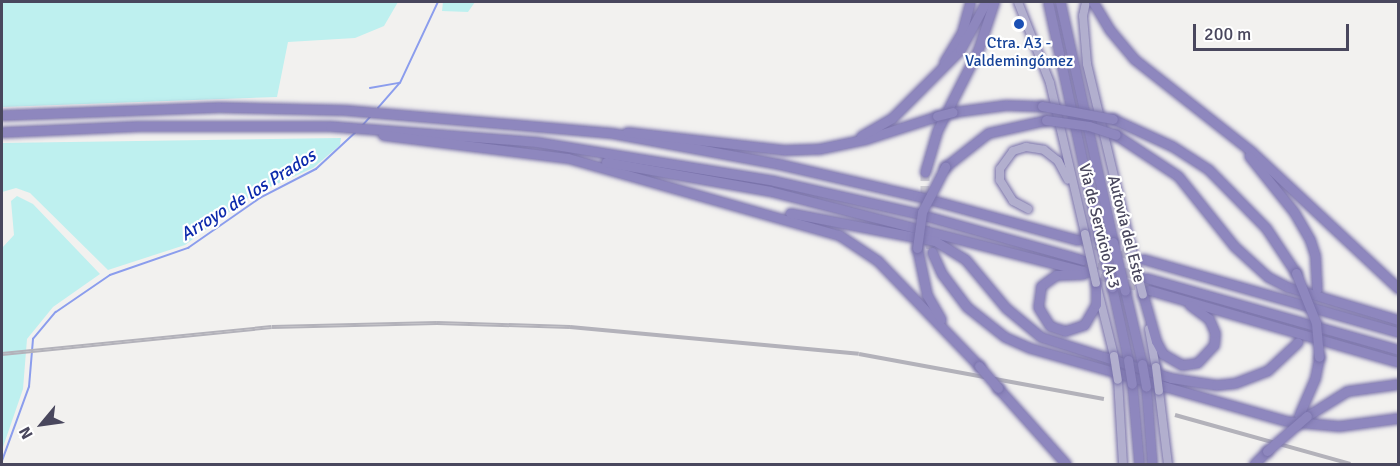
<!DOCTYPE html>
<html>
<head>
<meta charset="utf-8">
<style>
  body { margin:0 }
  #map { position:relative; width:1400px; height:466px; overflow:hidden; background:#f2f1ef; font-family:Signika,sans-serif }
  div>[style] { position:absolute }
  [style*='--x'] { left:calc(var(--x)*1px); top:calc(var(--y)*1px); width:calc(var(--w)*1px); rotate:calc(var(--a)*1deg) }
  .green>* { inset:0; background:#bef0ef }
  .stream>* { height:1.5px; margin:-0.75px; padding:0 0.75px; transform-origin:0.75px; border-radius:0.75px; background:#8b9ded }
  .highway-tunnel>* { height:9px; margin-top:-4.5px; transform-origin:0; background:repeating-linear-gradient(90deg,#d0cfd2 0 9px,transparent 0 13.5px) }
  .roads { filter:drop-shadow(0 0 2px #7972aa) drop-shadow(0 0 2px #7972aa) }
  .major>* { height:8px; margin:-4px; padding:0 4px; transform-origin:4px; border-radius:4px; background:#b2afce }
  .highway>* { height:9px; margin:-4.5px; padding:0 4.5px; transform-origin:4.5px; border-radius:4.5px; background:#8e87be }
  .rail>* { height:4px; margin-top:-2px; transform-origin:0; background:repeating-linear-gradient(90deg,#fff 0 4.5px,#b3b2ba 0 9px); box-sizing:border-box; border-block:2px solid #b3b2ba }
  .bridges { filter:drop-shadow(0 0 2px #7972aa) drop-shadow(0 0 2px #7972aa) }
  .major-bridge>* { height:8px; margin:-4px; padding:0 4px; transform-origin:4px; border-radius:4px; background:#b2afce }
  .highway-bridge>* { height:9px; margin:-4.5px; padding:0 4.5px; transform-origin:4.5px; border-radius:4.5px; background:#8e87be }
  .dots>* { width:16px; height:16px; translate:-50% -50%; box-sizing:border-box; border:3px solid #fff; border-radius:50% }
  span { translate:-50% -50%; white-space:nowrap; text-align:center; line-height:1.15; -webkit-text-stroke:4.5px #fff; paint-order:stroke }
  .transit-label { font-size:16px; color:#164399 }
  .street-label { font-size:16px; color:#49475d }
  .water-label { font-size:18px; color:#0b29ac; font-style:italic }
  .frame { position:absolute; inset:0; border:3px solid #49475d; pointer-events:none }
  .north { position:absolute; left:12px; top:394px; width:60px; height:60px; -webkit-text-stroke:4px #fff; paint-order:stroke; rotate:241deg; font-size:16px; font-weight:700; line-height:24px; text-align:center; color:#49475d }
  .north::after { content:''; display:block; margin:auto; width:21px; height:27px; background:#49475d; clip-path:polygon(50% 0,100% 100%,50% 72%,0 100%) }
  .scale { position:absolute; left:1193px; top:24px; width:156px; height:27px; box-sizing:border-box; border:3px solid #49475d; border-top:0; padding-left:8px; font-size:18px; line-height:21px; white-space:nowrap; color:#49475d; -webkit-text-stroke:4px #fff; paint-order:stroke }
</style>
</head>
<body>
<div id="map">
  <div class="green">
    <div style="clip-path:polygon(2px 2px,398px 2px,384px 26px,355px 38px,288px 42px,277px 97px,2px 107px)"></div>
    <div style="clip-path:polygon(443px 2px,475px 2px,468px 12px,442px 11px)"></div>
    <div style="clip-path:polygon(341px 138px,340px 145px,313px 168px,252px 195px,185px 245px,108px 270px,30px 193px,16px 188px,2px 192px,2px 143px)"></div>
    <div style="clip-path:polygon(17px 196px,33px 204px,100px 274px,53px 307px,27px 339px,23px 389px,2px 450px,2px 248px,14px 235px,11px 201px)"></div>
  </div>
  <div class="stream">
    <div style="--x:370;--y:88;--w:29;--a:-10"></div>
    <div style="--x:378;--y:108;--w:33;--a:-49"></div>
    <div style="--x:400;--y:83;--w:89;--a:-64.9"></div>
    <div style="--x:362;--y:126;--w:13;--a:-48"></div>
    <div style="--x:2;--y:461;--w:79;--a:-70"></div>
    <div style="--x:29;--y:387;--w:48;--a:-85.2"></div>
    <div style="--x:33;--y:339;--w:35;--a:-50"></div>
    <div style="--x:56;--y:312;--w:65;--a:-34.4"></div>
    <div style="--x:110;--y:275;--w:83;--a:-19.1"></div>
    <div style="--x:188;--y:248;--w:88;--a:-34.8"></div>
    <div style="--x:260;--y:198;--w:63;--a:-27.4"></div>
    <div style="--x:316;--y:169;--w:56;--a:-42.8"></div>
  </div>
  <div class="highway-tunnel">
    <div style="--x:925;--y:172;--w:54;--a:90"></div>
    <div style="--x:925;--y:226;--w:27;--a:75"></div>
    <div style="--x:1082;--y:241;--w:58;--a:15.9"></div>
    <div style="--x:1085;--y:261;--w:61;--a:15.2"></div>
    <div style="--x:1088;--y:272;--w:61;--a:16.1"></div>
  </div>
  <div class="roads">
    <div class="major">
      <div style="--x:1018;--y:2;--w:87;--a:68.4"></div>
      <div style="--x:1050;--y:83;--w:155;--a:76.9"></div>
      <div style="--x:1086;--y:2;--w:14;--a:102"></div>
      <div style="--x:1083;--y:16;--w:48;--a:85.2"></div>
      <div style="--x:1087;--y:64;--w:188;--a:76.5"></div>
      <div style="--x:1028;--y:209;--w:17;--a:-152"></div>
      <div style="--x:1013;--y:201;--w:25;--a:-122"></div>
      <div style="--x:1000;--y:180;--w:11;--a:-90"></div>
      <div style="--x:1000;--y:169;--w:22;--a:-54"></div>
      <div style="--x:1013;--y:151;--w:14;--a:-17"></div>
      <div style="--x:1026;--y:147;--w:18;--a:9"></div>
      <div style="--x:1044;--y:150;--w:18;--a:38"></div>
      <div style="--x:1058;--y:161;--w:21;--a:62"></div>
      <div style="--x:1096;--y:283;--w:75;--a:76.1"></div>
      <div style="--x:1149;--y:329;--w:39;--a:80"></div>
      <div style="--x:1118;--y:380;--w:84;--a:86.6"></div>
      <div style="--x:1159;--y:391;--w:74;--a:83"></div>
    </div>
    <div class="highway">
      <div style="--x:1048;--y:2;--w:241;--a:77.8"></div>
      <div style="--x:1060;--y:2;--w:246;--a:77.5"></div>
      <div style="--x:1093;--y:2;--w:31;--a:59"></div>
      <div style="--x:1109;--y:29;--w:39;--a:50"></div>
      <div style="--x:1134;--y:59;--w:150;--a:38.2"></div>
      <div style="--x:1252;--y:152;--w:200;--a:43"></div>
      <div style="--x:944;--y:62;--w:35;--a:-59"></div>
      <div style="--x:962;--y:32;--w:31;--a:-75"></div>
      <div style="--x:953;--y:112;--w:53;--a:-7.5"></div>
      <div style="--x:1006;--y:105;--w:36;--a:2"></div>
      <div style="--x:2;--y:115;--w:217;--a:-2.1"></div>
      <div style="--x:219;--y:107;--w:126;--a:1.4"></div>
      <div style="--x:345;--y:110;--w:268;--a:4.9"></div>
      <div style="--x:612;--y:133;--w:170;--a:10.5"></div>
      <div style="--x:779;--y:164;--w:142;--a:13.1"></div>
      <div style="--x:917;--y:196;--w:167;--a:15.3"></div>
      <div style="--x:1113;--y:119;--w:65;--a:24.6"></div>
      <div style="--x:1172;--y:146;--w:43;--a:32.6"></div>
      <div style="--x:1208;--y:169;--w:83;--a:45.5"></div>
      <div style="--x:1266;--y:228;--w:54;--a:56.3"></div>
      <div style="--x:2;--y:132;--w:136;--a:-2.5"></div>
      <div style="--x:138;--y:126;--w:192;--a:0"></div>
      <div style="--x:330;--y:126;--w:208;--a:4.4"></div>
      <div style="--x:537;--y:142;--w:240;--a:9.3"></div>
      <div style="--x:774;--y:181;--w:149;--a:12.8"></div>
      <div style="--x:919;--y:214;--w:170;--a:15.7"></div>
      <div style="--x:627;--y:132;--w:158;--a:6.5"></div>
      <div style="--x:784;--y:150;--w:34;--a:-2"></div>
      <div style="--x:818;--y:149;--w:49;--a:-11.8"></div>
      <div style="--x:866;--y:139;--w:75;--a:-17.9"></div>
      <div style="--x:383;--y:135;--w:186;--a:7.1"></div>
      <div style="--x:568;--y:158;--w:282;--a:15.9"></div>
      <div style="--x:839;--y:235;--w:47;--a:33.7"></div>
      <div style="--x:878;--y:261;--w:146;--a:46.1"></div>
      <div style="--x:1116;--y:135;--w:74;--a:33.5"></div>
      <div style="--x:1178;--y:176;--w:90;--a:51.3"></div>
      <div style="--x:1234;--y:246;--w:46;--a:42.4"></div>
      <div style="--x:1268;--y:277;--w:22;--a:27"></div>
      <div style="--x:1288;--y:287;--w:115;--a:16.7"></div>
      <div style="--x:861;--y:136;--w:36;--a:-30"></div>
      <div style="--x:892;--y:118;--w:96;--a:-45"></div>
      <div style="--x:960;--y:50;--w:55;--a:-61.6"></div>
      <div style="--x:1249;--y:156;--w:72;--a:51.2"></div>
      <div style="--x:1294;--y:212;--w:32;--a:60"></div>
      <div style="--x:1310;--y:240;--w:16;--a:72"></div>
      <div style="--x:1315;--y:255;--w:34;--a:87"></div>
      <div style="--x:606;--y:162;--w:167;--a:10"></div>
      <div style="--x:770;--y:191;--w:328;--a:14.3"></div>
      <div style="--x:945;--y:167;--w:55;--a:-38.3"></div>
      <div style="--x:988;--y:133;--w:59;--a:-12.6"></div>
      <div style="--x:925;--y:172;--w:43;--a:-73.7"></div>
      <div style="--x:937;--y:131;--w:91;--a:-63.2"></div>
      <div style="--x:978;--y:50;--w:51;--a:-71.6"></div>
      <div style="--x:790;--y:213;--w:148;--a:10.9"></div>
      <div style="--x:935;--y:241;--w:35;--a:31"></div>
      <div style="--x:965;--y:259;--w:64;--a:50.1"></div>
      <div style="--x:1006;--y:308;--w:45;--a:39.6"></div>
      <div style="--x:1041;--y:337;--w:136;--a:17.5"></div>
      <div style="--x:1171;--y:378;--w:46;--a:8.8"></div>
      <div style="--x:1216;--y:385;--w:19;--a:-6"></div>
      <div style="--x:1235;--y:383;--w:34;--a:-21"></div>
      <div style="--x:1267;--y:371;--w:42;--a:-43.1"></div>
      <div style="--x:917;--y:248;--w:48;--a:78"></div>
      <div style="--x:927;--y:295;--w:28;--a:60"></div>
      <div style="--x:932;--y:252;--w:24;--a:66"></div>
      <div style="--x:942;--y:274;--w:41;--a:52.9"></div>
      <div style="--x:967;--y:307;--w:48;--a:38.3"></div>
      <div style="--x:1005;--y:337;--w:27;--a:24"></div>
      <div style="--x:1030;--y:348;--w:266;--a:15.9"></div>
      <div style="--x:1286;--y:421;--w:53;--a:5.4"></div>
      <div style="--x:1339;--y:426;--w:60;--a:-7.7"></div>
      <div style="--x:1143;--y:259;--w:265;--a:16"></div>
      <div style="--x:1083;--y:274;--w:27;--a:178"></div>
      <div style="--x:1056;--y:275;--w:19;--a:144"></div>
      <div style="--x:1041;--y:286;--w:21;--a:98"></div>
      <div style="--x:1038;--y:307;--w:22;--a:58"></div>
      <div style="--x:1050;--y:326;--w:16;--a:18"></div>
      <div style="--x:1065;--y:331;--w:20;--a:-18"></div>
      <div style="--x:1084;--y:325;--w:24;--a:-60"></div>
      <div style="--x:1096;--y:304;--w:21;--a:-90"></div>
      <div style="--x:1146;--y:278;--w:262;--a:15.9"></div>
      <div style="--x:1112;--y:287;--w:75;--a:77.6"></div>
      <div style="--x:1149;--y:290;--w:259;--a:16.1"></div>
      <div style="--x:1125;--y:291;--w:75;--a:76.9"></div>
      <div style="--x:1143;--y:295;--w:48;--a:74.2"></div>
      <div style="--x:1156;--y:341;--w:15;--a:62"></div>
      <div style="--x:1163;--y:354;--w:22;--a:30"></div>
      <div style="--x:1182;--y:365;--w:15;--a:-8"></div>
      <div style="--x:1197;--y:363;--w:25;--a:-47"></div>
      <div style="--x:1214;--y:345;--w:12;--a:-85"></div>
      <div style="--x:1215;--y:333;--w:15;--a:-113"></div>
      <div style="--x:1209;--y:319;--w:24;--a:-144"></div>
      <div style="--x:1132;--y:384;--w:80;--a:85"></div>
      <div style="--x:1146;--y:387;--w:77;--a:85.5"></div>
      <div style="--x:998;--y:388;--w:102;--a:48.2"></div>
      <div style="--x:1299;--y:415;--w:40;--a:-66.6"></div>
      <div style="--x:1315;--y:378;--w:21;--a:-79"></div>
      <div style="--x:1307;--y:416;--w:47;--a:-32"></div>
      <div style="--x:1347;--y:391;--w:51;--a:-7.8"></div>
      <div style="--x:1254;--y:464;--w:18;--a:-45"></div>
    </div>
  </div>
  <div class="rail">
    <div style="--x:2;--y:354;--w:271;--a:-5.7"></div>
    <div style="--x:272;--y:327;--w:165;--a:-1.4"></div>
    <div style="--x:437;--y:323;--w:133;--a:1.7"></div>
    <div style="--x:570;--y:327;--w:290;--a:5.3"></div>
    <div style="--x:859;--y:354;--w:249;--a:10.4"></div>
    <div style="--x:1175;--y:415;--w:182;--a:15.6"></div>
  </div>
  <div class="bridges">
    <div class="major-bridge">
      <div style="--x:1085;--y:234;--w:50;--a:77.3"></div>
      <div style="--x:1131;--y:247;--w:49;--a:76"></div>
      <div style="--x:1114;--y:356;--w:24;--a:81"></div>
      <div style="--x:1156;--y:367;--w:24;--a:83"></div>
    </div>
    <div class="highway-bridge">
      <div style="--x:1042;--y:106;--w:72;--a:10.4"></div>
      <div style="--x:937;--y:116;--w:16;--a:-14"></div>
      <div style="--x:1046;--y:120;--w:43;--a:7.9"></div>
      <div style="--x:1089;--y:126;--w:28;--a:18"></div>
      <div style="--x:1099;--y:238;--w:51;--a:75.1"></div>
      <div style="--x:1113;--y:242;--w:50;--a:76.2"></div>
      <div style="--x:917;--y:248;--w:36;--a:-82"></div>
      <div style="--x:922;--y:212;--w:51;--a:-62.9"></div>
      <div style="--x:1296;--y:273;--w:54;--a:68.2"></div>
      <div style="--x:1316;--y:323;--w:34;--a:85"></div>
      <div style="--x:1128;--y:360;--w:24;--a:81"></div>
      <div style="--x:1142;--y:364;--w:23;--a:80"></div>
      <div style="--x:979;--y:366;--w:29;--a:49"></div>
      <div style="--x:1267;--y:451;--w:53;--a:-41.2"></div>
    </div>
  </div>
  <div class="dots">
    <div style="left:1019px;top:24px;background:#1a4fb4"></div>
  </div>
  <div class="transit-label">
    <span style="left:1019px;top:52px">Ctra. A3 -<br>Valdemingómez</span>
  </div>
  <div class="street-label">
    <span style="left:1099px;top:226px;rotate:76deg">Vía de Servicio A-3</span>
    <span style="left:1126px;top:229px;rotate:76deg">Autovía del Este</span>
  </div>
  <div class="water-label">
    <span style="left:248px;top:195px;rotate:-32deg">Arroyo de los Prados</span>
  </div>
  <div class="frame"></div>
  <div class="north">N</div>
  <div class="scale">200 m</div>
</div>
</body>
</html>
